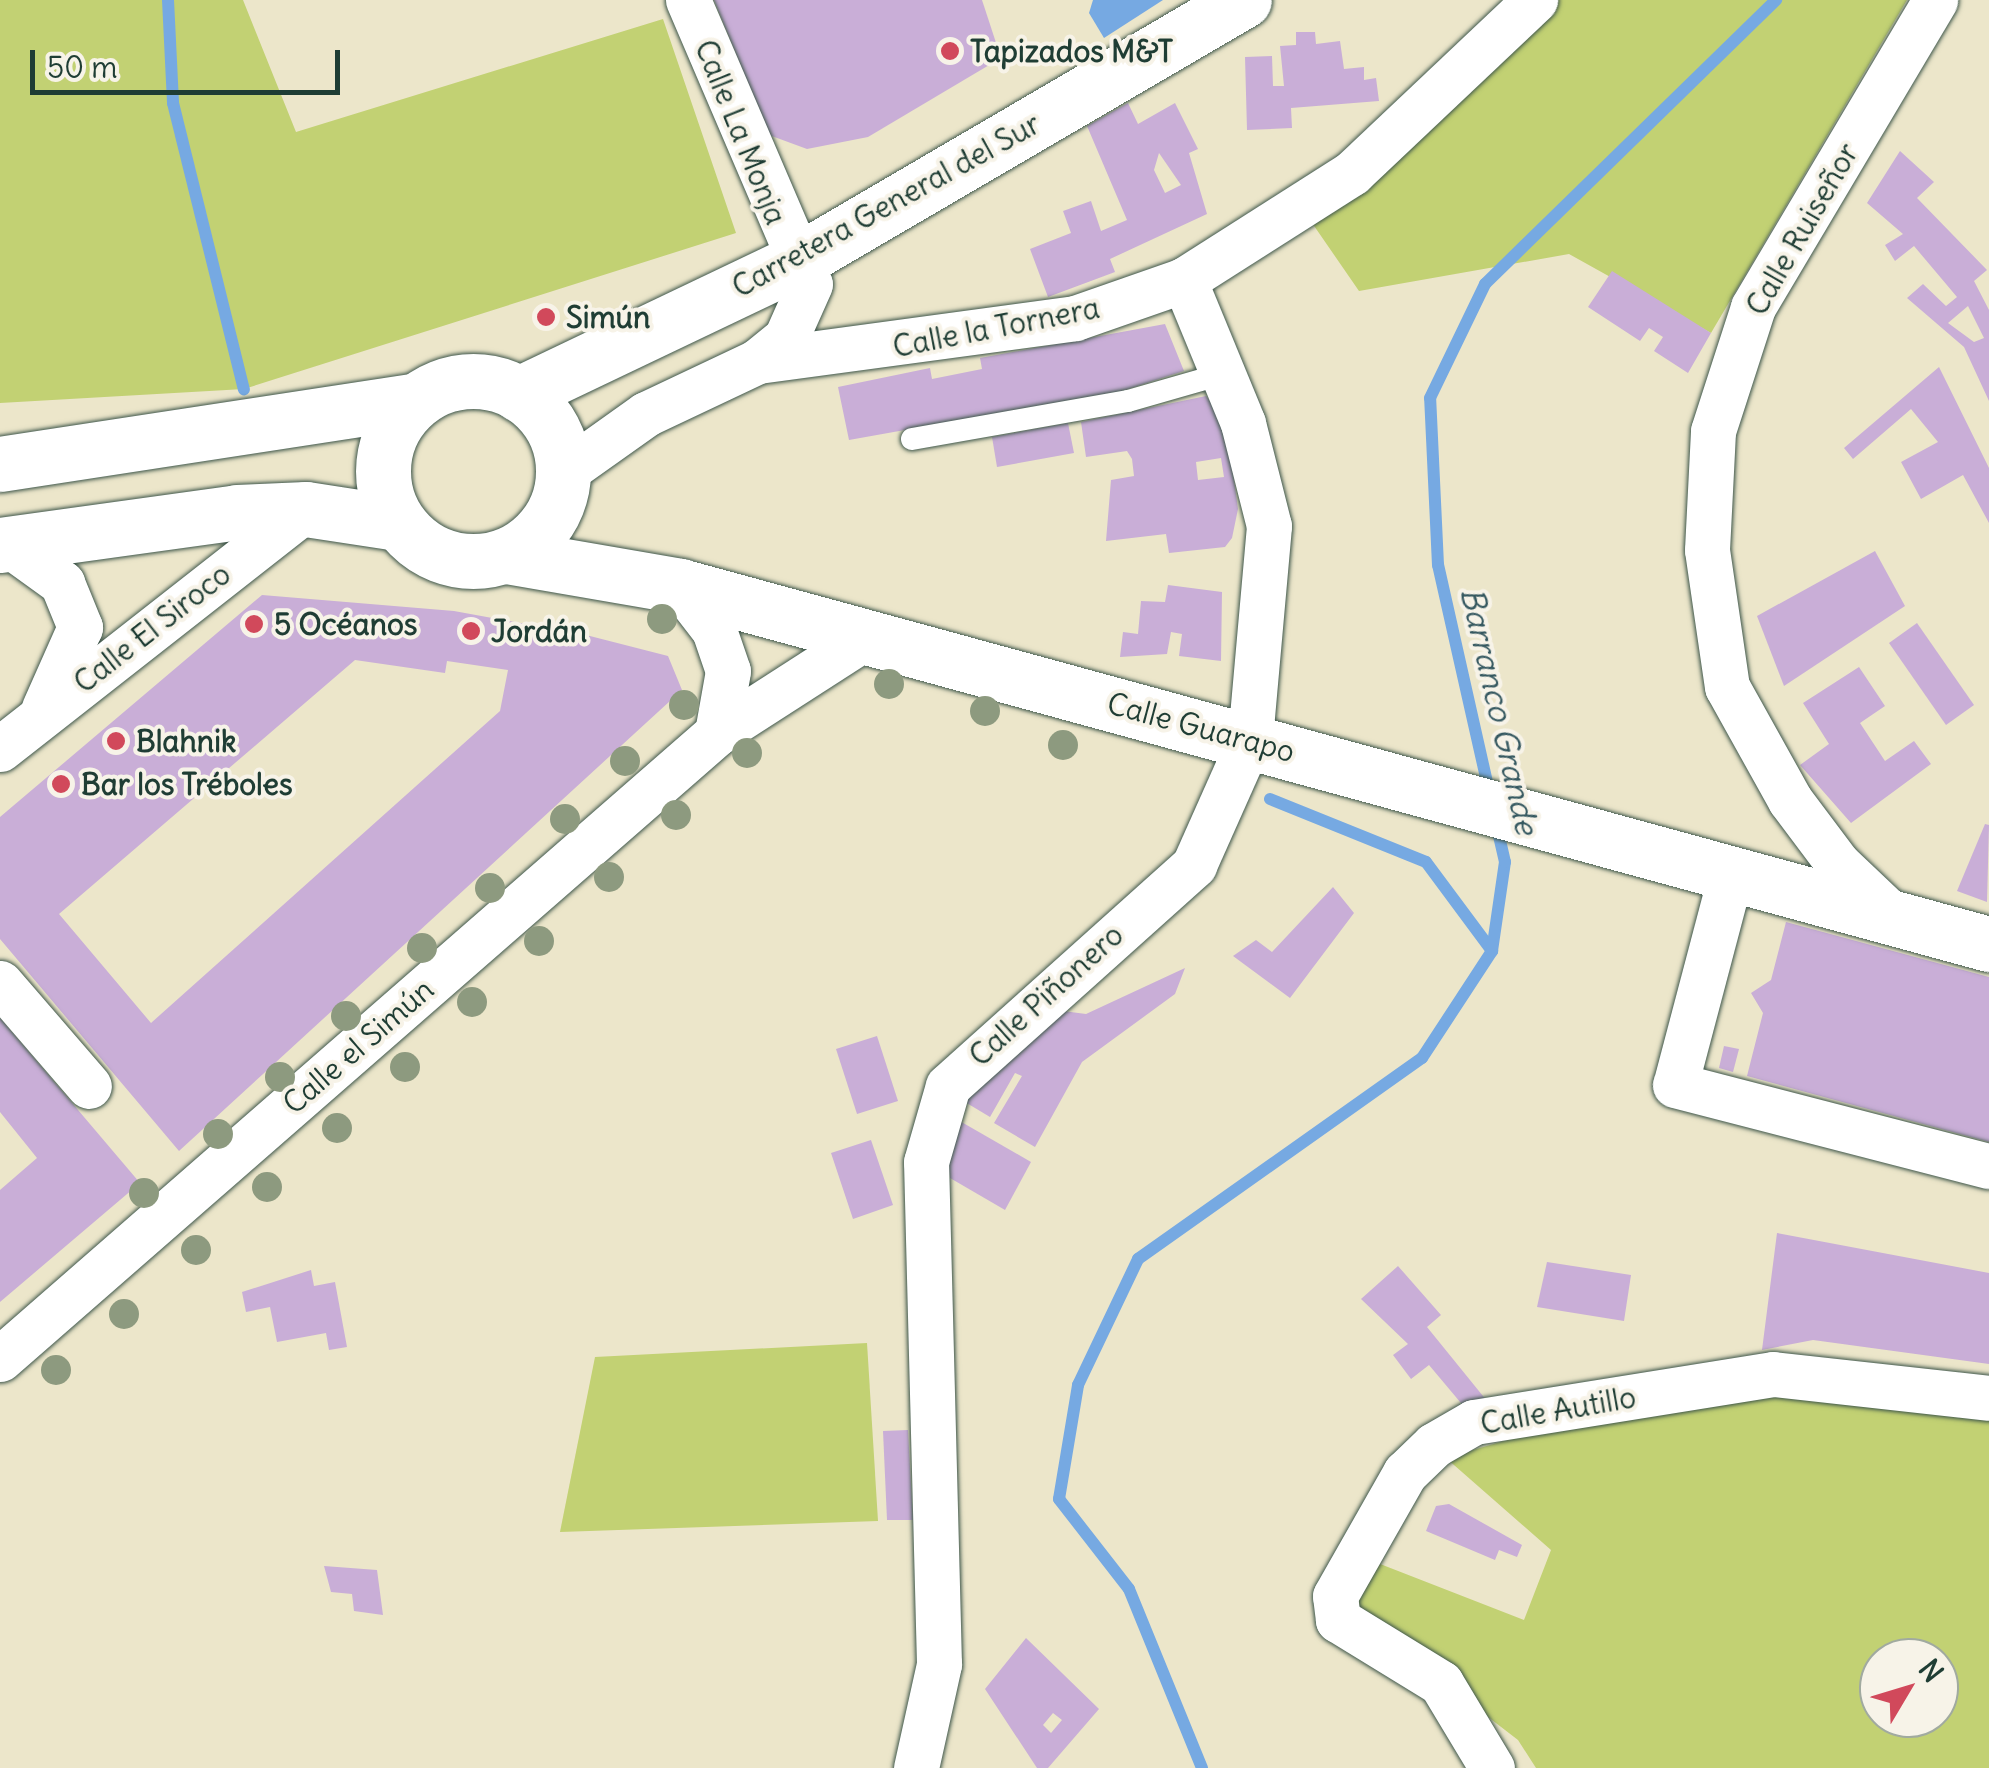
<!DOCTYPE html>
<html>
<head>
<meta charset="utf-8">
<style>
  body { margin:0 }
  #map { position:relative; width:1989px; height:1768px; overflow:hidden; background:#ece6ca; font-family:Delius,sans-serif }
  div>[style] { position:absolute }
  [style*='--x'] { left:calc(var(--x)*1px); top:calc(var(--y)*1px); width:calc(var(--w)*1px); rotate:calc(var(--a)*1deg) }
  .green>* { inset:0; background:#c2d173 }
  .water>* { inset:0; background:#76a9e2 }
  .stream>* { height:12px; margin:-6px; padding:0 6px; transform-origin:6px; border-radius:6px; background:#76a9e2 }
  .building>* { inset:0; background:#c9aed7 }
  .roads { filter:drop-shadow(0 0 2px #3e564a) drop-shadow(0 0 2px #3e564a) }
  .lane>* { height:22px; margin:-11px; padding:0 11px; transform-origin:11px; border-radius:11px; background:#fff }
  .street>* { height:45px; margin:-22.5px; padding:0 22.5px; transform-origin:22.5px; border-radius:22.5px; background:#fff }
  .primary>* { height:55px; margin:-27.5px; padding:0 27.5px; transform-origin:27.5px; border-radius:27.5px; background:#fff }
  .primary>.ring { margin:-27.5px; padding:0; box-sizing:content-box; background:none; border:55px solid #fff; border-radius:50% }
  .trees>* { width:30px; height:30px; margin:-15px; border-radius:50%; background:#8d9a7f }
  .dots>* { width:28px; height:28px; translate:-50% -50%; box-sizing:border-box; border:5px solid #f7f3e8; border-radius:50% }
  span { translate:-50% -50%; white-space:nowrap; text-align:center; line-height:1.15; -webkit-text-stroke:8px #f7f3e8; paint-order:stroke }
  .poi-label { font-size:30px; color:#1f3d34; font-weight:700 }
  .left { translate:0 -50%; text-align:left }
  .street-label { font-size:30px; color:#1f3d34 }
  .water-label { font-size:32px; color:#355860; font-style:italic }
  .north { position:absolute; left:1859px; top:1638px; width:100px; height:100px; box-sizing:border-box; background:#f7f3e8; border:2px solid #a1aaa0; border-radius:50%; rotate:52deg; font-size:28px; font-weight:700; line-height:40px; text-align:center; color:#1f3d34 }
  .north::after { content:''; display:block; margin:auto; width:35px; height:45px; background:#d1495b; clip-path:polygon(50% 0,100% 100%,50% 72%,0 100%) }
  .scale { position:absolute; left:30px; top:50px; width:310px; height:45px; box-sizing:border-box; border:5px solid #1f3d34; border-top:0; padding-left:12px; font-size:30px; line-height:35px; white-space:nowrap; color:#1f3d34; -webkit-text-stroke:8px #f7f3e8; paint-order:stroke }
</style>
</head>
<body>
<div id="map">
  <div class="green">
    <div style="clip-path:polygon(0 0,243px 0,296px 132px,663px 19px,736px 233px,244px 389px,0 403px)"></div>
    <div style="clip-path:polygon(1555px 0,1907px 0,1711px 333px,1569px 254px,1359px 291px,1310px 220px)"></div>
    <div style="clip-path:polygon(867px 1343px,878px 1521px,560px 1532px,595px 1357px)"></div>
    <div style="clip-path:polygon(evenodd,1786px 1392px,1989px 1417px,1989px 1768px,1536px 1768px,1518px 1740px,1353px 1613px,1375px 1562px,1524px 1620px,1551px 1550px,1446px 1458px,1517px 1437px,1786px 1392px,1879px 1658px,1939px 1658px,1939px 1718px,1879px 1718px,1879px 1658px)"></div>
  </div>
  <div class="water">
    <div style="clip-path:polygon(1093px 0,1163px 0,1104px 38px,1089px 13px)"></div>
  </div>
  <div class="stream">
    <div style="--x:168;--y:0;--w:103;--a:87.2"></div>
    <div style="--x:173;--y:103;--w:295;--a:76.1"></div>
    <div style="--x:1489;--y:791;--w:232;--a:-102.7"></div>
    <div style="--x:1438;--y:565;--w:167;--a:-92.7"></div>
    <div style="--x:1430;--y:398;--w:127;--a:-64.2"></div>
    <div style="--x:1485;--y:284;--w:407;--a:-44.3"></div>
    <div style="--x:1270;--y:799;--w:168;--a:22"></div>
    <div style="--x:1426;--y:862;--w:111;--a:53.4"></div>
    <div style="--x:1202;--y:1768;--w:193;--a:-112.2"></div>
    <div style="--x:1129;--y:1589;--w:114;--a:-127.9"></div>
    <div style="--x:1059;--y:1499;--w:116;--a:-80.5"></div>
    <div style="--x:1078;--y:1385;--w:140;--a:-64.5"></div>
    <div style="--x:1138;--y:1259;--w:348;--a:-35.3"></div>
    <div style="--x:1422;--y:1058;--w:128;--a:-56.8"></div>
    <div style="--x:1492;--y:951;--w:90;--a:-81.7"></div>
    <div style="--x:1505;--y:862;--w:37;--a:-103"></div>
  </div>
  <div class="building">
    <div style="clip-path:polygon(714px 0,982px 0,1001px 58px,868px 137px,807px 149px,769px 135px)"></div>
    <div style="clip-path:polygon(1296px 32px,1315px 32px,1316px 44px,1340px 41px,1344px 69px,1364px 67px,1364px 80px,1376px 78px,1379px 101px,1291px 108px,1292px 128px,1247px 130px,1245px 57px,1272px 56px,1273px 86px,1284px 86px,1280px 46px,1296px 45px)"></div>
    <div style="clip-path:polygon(evenodd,1128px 103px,1138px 124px,1175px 103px,1198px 149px,1189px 153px,1207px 214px,1110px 259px,1115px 272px,1048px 297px,1030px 249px,1071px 233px,1063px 211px,1091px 201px,1101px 231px,1127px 220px,1087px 126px,1128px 103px,1159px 153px,1181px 185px,1165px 193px,1154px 170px,1159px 153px)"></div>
    <div style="clip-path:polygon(evenodd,1900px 151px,1934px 182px,1917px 198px,1987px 270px,1974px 281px,1989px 310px,1989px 401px,1964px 347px,1907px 298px,1923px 284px,1946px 306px,1957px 297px,1914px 246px,1895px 261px,1885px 245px,1903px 234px,1867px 203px,1900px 151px,1968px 306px,1984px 338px,1974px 342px,1948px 323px,1968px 306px)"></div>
    <div style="clip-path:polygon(1612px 271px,1711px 333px,1688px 373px,1654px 351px,1663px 337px,1649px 328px,1640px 341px,1588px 307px)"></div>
    <div style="clip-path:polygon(1165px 324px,1184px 371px,1122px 391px,849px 440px,838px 387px,930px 368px,932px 379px,982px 369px,980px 358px)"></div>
    <div style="clip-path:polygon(1939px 367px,1989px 468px,1989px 523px,1963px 475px,1921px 499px,1901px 462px,1938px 442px,1911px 409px,1853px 459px,1844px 448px)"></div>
    <div style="clip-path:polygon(evenodd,1206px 396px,1226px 421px,1238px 509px,1232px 538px,1225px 547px,1169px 553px,1166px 534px,1106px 541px,1111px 480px,1134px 476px,1132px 459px,1127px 451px,1086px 457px,1081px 422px,1206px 396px,1221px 458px,1224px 477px,1198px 480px,1196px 462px,1221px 458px)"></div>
    <div style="clip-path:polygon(1068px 423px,1074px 453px,997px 467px,992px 437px)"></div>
    <div style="clip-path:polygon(1875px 551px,1905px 606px,1784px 686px,1757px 616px)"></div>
    <div style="clip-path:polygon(1168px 585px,1222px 592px,1221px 661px,1179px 656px,1182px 634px,1171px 632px,1167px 654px,1120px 657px,1123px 632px,1138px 634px,1141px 601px,1165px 602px)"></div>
    <div style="clip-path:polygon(evenodd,262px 595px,454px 611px,586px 635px,668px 656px,682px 690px,179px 1151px,0 939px,0 817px,262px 595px,355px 660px,445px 673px,447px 661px,508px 670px,500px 711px,151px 1023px,59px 914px,355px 660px)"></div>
    <div style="clip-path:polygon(1917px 623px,1974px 705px,1946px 725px,1889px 643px)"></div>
    <div style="clip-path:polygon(1859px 667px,1885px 706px,1860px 723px,1885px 761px,1914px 741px,1931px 764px,1851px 823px,1800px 765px,1829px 744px,1803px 703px)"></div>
    <div style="clip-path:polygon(1985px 824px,1989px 825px,1987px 902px,1957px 891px)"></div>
    <div style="clip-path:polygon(1333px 887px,1354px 913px,1290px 998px,1233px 956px,1256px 940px,1272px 952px)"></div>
    <div style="clip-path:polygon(1786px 922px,1989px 977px,1989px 1142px,1747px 1076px,1763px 1013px,1751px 993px,1771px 980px)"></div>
    <div style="clip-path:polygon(1185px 968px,1175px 994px,1082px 1062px,1035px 1147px,994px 1123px,1022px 1076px,1015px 1073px,990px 1117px,960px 1099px,1063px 1011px,1086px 1014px)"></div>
    <div style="clip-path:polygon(0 1018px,140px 1183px,0 1302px,0 1190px,37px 1158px,0 1112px)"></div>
    <div style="clip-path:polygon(877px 1036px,898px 1101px,857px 1114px,836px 1049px)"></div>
    <div style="clip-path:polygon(1724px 1046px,1739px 1049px,1733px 1072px,1719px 1068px)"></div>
    <div style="clip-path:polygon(958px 1120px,1031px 1162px,1005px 1210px,950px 1178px,945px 1138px)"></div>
    <div style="clip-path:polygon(871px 1140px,893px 1205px,853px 1219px,831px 1153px)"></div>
    <div style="clip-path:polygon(1777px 1233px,1989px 1273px,1989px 1364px,1813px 1340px,1762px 1350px)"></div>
    <div style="clip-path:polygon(1547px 1262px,1631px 1275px,1624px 1321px,1537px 1307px)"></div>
    <div style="clip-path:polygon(1398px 1266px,1441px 1315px,1427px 1327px,1487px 1401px,1471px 1415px,1429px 1365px,1411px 1379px,1393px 1355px,1408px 1344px,1361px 1299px)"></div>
    <div style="clip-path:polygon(311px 1270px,314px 1286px,335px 1282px,347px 1347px,329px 1350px,326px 1333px,277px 1342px,270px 1307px,246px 1312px,242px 1292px)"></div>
    <div style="clip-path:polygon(908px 1430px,913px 1520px,887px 1520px,883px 1431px)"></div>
    <div style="clip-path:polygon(1449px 1504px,1522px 1545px,1517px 1557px,1499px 1550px,1495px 1560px,1426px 1531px,1436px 1506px)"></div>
    <div style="clip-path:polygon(324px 1566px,377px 1570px,383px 1615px,354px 1611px,352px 1594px,331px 1592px)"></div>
    <div style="clip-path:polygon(evenodd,1026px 1638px,1099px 1709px,1048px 1768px,1037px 1768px,985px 1689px,1026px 1638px,1053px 1713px,1062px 1720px,1051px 1733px,1043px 1725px,1053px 1713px)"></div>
  </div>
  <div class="roads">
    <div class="lane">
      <div style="--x:912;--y:439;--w:219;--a:-10"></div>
      <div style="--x:1128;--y:401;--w:98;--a:-16"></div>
    </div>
    <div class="street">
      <div style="--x:688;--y:0;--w:309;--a:66.8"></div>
      <div style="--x:810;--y:284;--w:59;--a:114"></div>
      <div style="--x:786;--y:338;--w:36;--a:141"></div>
      <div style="--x:563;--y:473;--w:102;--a:-35.4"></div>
      <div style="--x:646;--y:414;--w:124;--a:-25.3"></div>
      <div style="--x:758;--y:361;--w:320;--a:-7.7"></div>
      <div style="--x:1075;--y:318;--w:115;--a:-19.2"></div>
      <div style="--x:1184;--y:280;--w:199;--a:-32.5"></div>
      <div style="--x:1352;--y:173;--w:252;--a:-43.4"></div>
      <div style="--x:8;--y:544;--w:67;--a:35.8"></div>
      <div style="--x:62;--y:583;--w:48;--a:67.8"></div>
      <div style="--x:80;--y:627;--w:89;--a:114"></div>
      <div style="--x:680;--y:586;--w:56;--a:52.3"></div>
      <div style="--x:714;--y:630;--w:43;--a:71.1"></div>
      <div style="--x:728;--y:671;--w:63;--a:100.1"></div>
      <div style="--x:0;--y:749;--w:389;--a:-38.1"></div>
      <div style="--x:1732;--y:870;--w:222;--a:104.8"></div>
      <div style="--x:1675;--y:1085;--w:324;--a:14.5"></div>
      <div style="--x:1892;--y:915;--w:74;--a:-136.6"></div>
      <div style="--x:1838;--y:864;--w:80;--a:-126.9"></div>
      <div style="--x:1790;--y:800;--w:129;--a:-119.1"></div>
      <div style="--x:1727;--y:687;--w:138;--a:-98.3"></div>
      <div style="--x:1707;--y:550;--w:119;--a:-87.1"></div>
      <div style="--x:1713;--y:431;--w:130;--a:-72.1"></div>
      <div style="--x:1753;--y:307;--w:357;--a:-59.3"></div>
      <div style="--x:0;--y:983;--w:136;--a:49.2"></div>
      <div style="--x:0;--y:1359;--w:952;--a:-41.12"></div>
      <div style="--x:717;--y:733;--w:174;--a:-32.8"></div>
      <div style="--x:916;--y:1768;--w:107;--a:-77.5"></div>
      <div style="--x:939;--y:1664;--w:502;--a:-91.48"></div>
      <div style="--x:926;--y:1162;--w:79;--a:-73.9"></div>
      <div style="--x:948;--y:1086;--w:331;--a:-41.9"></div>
      <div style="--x:1194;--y:865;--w:138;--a:-66"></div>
      <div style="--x:1250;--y:739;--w:214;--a:-84.9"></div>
      <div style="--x:1269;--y:526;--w:106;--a:-104.2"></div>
      <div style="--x:1243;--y:423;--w:155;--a:-112.4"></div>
      <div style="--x:1492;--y:1768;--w:99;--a:-121"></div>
      <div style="--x:1441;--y:1683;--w:121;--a:-148.5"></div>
      <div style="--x:1338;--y:1620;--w:24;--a:-97"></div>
      <div style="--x:1335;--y:1596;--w:142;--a:-60.4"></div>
      <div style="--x:1405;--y:1473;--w:40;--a:-44"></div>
      <div style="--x:1434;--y:1445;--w:46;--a:-29.9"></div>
      <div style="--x:1474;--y:1422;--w:303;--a:-9.1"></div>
      <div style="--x:1773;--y:1374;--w:217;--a:6.3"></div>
    </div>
    <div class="primary">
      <div class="ring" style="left:383px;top:381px;width:125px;height:125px"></div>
      <div style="--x:519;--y:394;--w:305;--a:-25.5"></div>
      <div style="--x:794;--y:263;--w:521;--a:-30.3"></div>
      <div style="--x:0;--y:464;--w:421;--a:-8.7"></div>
      <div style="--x:0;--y:545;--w:239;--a:-7.9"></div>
      <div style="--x:237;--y:512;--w:69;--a:-2.5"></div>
      <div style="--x:306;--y:509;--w:93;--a:8.7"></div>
      <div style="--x:507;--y:556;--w:176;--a:9.8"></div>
      <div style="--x:680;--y:586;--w:1357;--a:15.3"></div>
    </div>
  </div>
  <div class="trees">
    <div style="left:662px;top:619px"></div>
    <div style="left:889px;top:684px"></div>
    <div style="left:684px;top:705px"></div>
    <div style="left:985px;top:711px"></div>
    <div style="left:1063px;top:745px"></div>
    <div style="left:747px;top:753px"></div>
    <div style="left:625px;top:761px"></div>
    <div style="left:676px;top:815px"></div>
    <div style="left:565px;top:819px"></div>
    <div style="left:609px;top:877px"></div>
    <div style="left:490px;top:888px"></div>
    <div style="left:539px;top:941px"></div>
    <div style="left:422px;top:948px"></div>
    <div style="left:472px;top:1002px"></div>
    <div style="left:346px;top:1016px"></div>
    <div style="left:405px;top:1067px"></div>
    <div style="left:280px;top:1077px"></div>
    <div style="left:337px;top:1128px"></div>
    <div style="left:218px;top:1134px"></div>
    <div style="left:267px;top:1187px"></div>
    <div style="left:144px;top:1193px"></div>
    <div style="left:196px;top:1250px"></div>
    <div style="left:124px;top:1314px"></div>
    <div style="left:56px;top:1370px"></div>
  </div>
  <div class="dots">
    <div style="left:950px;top:51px;background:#d1495b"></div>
    <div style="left:546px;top:317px;background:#d1495b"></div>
    <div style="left:254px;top:624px;background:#d1495b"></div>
    <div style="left:471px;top:631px;background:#d1495b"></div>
    <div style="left:116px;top:741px;background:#d1495b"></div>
    <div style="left:61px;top:784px;background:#d1495b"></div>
  </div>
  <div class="poi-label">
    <span class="left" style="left:970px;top:51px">Tapizados M&amp;T</span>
    <span class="left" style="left:566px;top:317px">Simún</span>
    <span class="left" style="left:274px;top:624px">5 Océanos</span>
    <span class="left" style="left:491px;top:631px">Jordán</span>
    <span class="left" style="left:136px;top:741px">Blahnik</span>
    <span class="left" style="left:81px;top:784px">Bar los Tréboles</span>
  </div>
  <div class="street-label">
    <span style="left:741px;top:132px;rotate:68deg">Calle La Monja</span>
    <span style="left:886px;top:205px;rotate:-29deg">Carretera General del Sur</span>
    <span style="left:1802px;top:229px;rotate:-60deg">Calle Ruiseñor</span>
    <span style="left:996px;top:327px;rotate:-11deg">Calle la Tornera</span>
    <span style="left:152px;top:628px;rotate:-38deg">Calle El Siroco</span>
    <span style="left:1201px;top:727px;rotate:15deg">Calle Guarapo</span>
    <span style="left:1046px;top:995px;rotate:-42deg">Calle Piñonero</span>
    <span style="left:358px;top:1046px;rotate:-41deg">Calle el Simún</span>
    <span style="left:1558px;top:1410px;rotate:-10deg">Calle Autillo</span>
  </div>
  <div class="water-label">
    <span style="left:1499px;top:711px;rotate:77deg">Barranco Grande</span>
  </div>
  <div class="north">N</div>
  <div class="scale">50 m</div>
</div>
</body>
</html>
